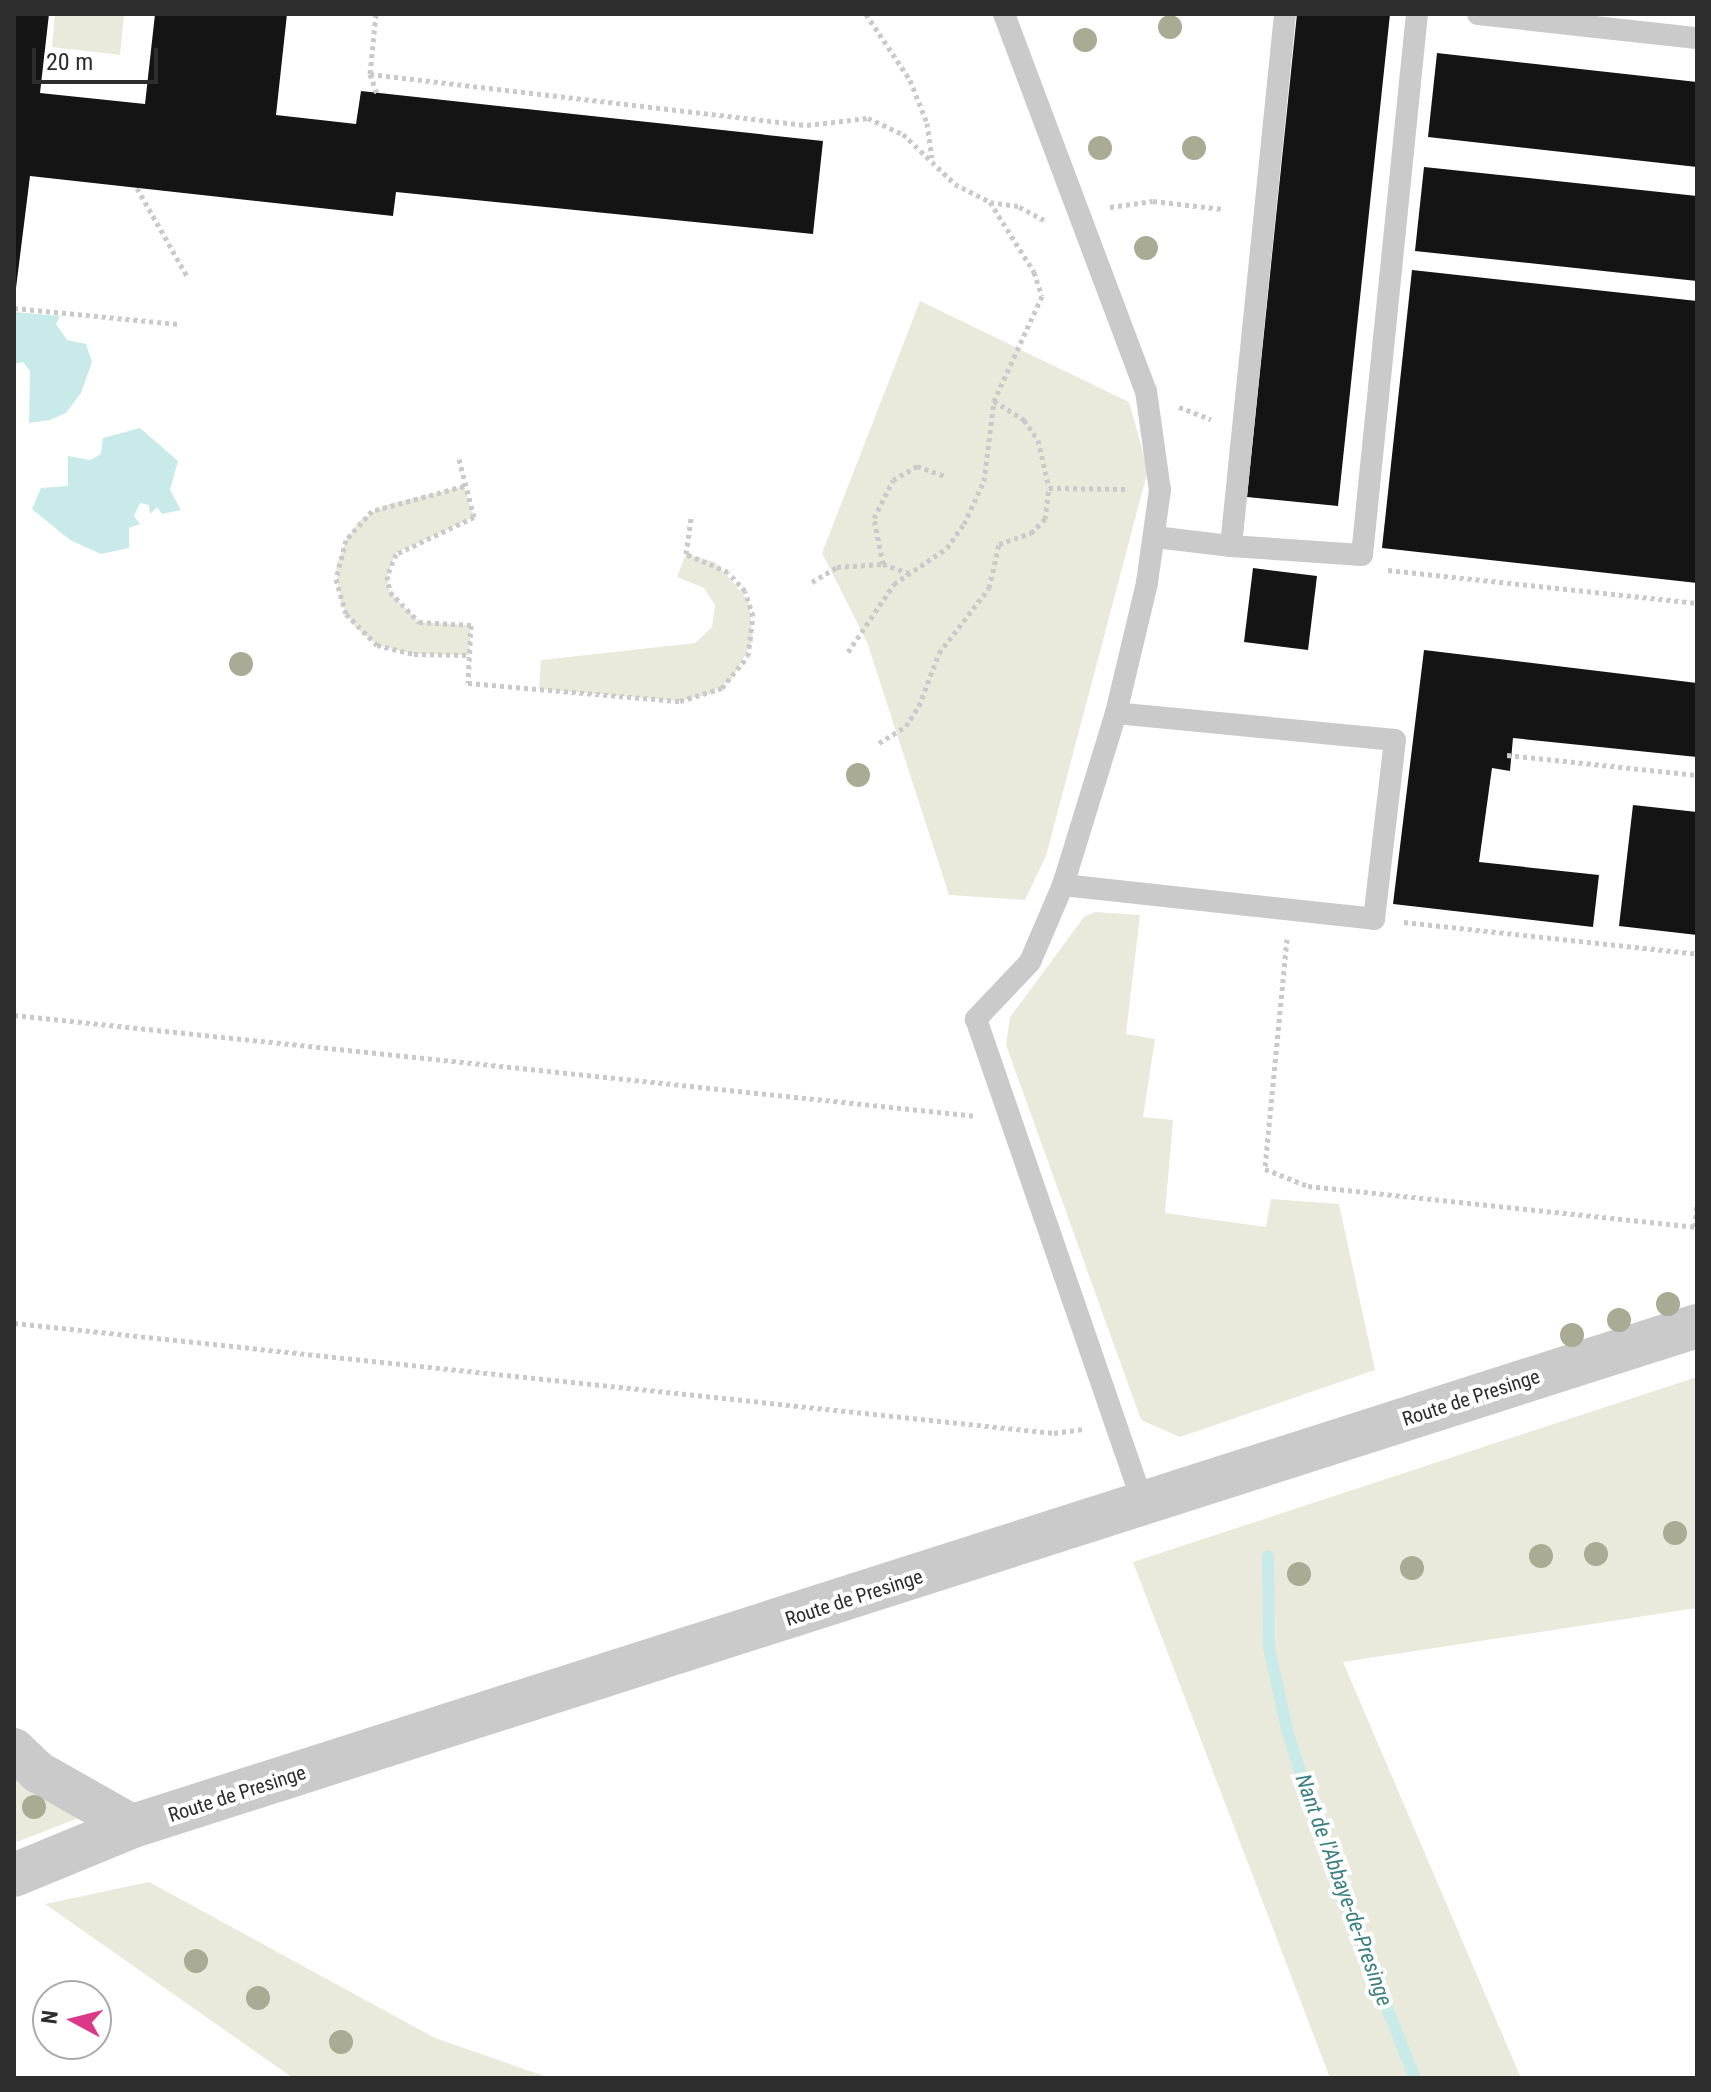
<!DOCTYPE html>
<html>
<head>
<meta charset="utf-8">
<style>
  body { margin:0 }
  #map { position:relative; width:1711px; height:2092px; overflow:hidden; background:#fff; font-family:"Roboto Condensed",sans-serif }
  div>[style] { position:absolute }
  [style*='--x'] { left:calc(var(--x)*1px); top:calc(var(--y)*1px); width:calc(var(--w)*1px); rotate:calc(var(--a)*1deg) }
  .green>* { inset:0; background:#eaeadc }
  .water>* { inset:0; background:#c8eae9 }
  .stream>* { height:12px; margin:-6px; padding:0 6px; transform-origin:6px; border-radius:6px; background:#c8eae9 }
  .building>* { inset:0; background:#141414 }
  .path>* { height:5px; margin-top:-2.5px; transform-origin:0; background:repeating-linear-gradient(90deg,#cacaca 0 4px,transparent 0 8px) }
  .service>* { height:22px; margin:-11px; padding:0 11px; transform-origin:11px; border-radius:11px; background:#cacaca }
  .minor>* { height:42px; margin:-21px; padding:0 21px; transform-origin:21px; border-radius:21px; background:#cacaca }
  .tertiary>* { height:44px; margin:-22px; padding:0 22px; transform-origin:22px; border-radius:22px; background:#cacaca }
  .trees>* { width:24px; height:24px; margin:-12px; border-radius:50%; background:#a9ab94 }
  span { translate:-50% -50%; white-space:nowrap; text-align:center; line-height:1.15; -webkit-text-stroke:8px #fff; paint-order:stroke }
  .street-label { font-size:20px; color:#2d2d2d }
  .water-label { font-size:22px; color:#3a807e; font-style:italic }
  .frame { position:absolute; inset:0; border:16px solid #2d2d2d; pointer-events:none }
  .north { position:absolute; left:32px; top:1980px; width:80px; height:80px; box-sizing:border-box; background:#fff; border:2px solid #ababab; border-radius:50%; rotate:277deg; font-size:22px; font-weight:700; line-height:32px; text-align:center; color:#2d2d2d }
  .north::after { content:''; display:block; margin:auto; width:28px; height:36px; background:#dd3788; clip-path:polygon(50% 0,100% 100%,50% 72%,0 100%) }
  .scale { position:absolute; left:32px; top:48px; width:126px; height:36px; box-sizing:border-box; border:4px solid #2d2d2d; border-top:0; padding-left:10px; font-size:24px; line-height:28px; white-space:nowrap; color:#2d2d2d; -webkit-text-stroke:6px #fff; paint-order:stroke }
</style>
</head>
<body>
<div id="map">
  <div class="green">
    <div style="clip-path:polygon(55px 14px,124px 14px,120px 55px,52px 47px)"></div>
    <div style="clip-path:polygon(920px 301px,1129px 402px,1148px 470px,1046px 856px,1025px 900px,949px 895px,867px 642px,822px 553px)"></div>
    <div style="clip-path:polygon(464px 486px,474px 517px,396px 553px,387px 577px,390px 592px,419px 622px,471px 625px,469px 655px,414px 654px,377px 645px,355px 627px,341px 604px,336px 567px,346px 540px,359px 521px,386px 505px)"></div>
    <div style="clip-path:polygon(686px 554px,715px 562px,749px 601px,753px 641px,732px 679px,710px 694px,680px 701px,539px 689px,541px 660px,695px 643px,712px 627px,715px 605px,704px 588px,677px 577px)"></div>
    <div style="clip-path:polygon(1095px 912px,1140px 915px,1126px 1034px,1155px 1039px,1143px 1117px,1173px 1120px,1165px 1213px,1266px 1227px,1271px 1199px,1339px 1204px,1375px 1370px,1180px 1437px,1141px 1420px,1006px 1045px,1010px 1017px,1084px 917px)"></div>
    <div style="clip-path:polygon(1697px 1377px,1697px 1608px,1343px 1662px,1521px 2078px,1330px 2078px,1133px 1562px)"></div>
    <div style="clip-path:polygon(21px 1779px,84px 1816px,14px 1843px,14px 1780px)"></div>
    <div style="clip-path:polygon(149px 1882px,435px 2038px,550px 2078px,293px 2078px,45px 1904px)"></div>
  </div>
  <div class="water">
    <div style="clip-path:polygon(14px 312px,60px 316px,56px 324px,67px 340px,86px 344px,92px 362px,81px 393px,66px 413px,50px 420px,29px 423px,30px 371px,23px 362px,14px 364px)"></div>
    <div style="clip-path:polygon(140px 428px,178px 461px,170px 490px,181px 510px,162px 514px,157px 507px,150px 514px,149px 505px,140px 503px,134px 516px,140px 524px,129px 528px,129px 548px,101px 554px,70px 540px,32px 509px,41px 488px,68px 486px,68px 456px,90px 460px,101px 454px,103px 438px)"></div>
  </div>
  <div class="stream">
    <div style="--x:1268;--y:1556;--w:91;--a:89.4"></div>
    <div style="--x:1269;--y:1647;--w:85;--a:77.8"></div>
    <div style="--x:1287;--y:1730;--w:127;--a:72.6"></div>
    <div style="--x:1325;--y:1851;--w:244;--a:68.4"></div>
  </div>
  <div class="building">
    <div style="clip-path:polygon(14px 14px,49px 14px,40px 93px,145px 104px,155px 14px,287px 14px,276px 115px,356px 124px,361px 91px,823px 141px,813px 234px,396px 192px,393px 216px,30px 176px,14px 304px)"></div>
    <div style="clip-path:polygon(1297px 14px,1390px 14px,1338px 506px,1247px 497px)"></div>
    <div style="clip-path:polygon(1437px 53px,1697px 82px,1697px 167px,1428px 137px)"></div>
    <div style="clip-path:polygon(1424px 167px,1697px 196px,1697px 281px,1415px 251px)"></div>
    <div style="clip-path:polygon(1412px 270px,1697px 301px,1697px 583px,1382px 548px)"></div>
    <div style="clip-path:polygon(1253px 568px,1317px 576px,1308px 650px,1244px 642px)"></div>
    <div style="clip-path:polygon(1424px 650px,1697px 683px,1697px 757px,1513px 738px,1510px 771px,1492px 768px,1479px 862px,1599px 875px,1593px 927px,1393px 904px)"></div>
    <div style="clip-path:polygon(1633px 805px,1697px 812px,1697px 935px,1619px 926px)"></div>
  </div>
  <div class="path">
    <div style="--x:376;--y:14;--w:60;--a:95.7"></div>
    <div style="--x:370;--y:74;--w:440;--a:6.7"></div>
    <div style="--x:807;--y:125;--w:61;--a:-6.5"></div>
    <div style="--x:868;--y:118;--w:38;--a:25"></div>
    <div style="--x:903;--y:134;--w:72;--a:43.9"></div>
    <div style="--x:955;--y:184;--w:39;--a:27"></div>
    <div style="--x:866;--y:14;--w:79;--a:56.3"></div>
    <div style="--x:910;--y:80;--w:46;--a:68.4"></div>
    <div style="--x:927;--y:123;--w:35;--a:82"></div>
    <div style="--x:370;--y:74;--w:20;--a:70"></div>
    <div style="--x:137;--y:188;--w:101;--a:60.4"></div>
    <div style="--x:1110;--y:207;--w:43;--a:-7.9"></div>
    <div style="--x:1153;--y:201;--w:70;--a:6.5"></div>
    <div style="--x:1044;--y:220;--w:30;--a:-152"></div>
    <div style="--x:1018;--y:206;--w:28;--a:-172"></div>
    <div style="--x:990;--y:202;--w:83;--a:57.8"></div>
    <div style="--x:1034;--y:272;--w:25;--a:72"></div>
    <div style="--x:1042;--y:296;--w:115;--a:114.6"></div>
    <div style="--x:994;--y:401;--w:36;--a:32"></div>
    <div style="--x:1024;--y:420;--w:24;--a:55"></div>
    <div style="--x:1038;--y:440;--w:49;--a:77.1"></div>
    <div style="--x:14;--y:308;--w:165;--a:5.6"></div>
    <div style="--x:1179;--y:407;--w:34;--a:21"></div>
    <div style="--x:459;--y:459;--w:60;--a:75.5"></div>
    <div style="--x:474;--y:517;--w:86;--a:154.6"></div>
    <div style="--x:396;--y:554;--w:24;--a:112"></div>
    <div style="--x:387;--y:576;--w:16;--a:79"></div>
    <div style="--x:390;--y:592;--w:42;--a:46"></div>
    <div style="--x:419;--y:622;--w:52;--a:3.3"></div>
    <div style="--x:471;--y:625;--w:58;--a:93"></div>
    <div style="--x:468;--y:683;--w:213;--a:4.9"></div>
    <div style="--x:680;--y:701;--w:44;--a:-17.2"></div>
    <div style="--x:722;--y:688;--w:41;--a:-50.9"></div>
    <div style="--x:748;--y:656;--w:40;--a:-82.9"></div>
    <div style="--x:753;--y:616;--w:26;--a:-108"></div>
    <div style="--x:745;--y:591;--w:25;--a:-132"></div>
    <div style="--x:728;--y:572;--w:46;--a:-156.8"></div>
    <div style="--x:686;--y:554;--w:36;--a:-82"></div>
    <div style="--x:464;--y:486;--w:95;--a:164.8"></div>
    <div style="--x:372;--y:511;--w:39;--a:132"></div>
    <div style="--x:346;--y:540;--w:40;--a:104.4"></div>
    <div style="--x:336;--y:579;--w:36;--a:74"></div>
    <div style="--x:346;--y:614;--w:44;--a:45"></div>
    <div style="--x:377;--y:645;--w:38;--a:14"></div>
    <div style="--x:414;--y:654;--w:55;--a:1"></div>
    <div style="--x:883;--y:564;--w:47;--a:-101.1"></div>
    <div style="--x:874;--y:518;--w:42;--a:-63.4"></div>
    <div style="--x:893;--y:480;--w:28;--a:-30"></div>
    <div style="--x:917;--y:466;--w:29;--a:20"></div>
    <div style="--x:1388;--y:570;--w:311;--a:6.1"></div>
    <div style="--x:812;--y:582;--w:29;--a:-31"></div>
    <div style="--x:837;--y:567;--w:46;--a:-3.7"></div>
    <div style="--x:883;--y:564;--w:28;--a:19"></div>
    <div style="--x:848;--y:652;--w:82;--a:-55.9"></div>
    <div style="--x:894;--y:584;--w:64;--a:-34.2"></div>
    <div style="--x:947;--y:548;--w:29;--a:-55"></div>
    <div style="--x:964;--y:524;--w:47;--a:-65.1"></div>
    <div style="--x:984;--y:481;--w:81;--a:-82.9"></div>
    <div style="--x:879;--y:743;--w:32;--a:-32"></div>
    <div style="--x:906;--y:726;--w:24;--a:-57"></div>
    <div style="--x:919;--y:706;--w:57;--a:-69.3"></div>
    <div style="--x:939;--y:653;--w:82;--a:-52.4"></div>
    <div style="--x:989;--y:588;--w:45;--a:-77.2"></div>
    <div style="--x:999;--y:544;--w:34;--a:-19"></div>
    <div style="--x:1031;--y:533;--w:20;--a:-45"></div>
    <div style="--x:1045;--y:519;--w:31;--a:-83"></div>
    <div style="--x:1049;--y:488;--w:78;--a:0.7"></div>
    <div style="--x:1507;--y:755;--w:191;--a:6"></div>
    <div style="--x:1404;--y:922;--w:295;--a:6.2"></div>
    <div style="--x:1287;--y:939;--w:231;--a:95.5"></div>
    <div style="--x:1265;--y:1169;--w:46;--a:21.6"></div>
    <div style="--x:1308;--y:1186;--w:389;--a:6"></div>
    <div style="--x:1695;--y:1227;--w:23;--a:-85"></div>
    <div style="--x:14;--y:1015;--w:968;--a:5.99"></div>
    <div style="--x:14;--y:1323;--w:1046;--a:6.04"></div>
    <div style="--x:1054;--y:1433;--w:29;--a:-8"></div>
  </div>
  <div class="service">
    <div style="--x:1004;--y:14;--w:403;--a:69.4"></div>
    <div style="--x:1146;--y:391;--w:100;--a:82"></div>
    <div style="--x:1160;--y:490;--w:94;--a:98"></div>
    <div style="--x:1147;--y:583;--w:134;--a:103.4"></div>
    <div style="--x:1116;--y:713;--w:180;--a:107.1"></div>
    <div style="--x:1063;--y:885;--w:84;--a:113.2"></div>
    <div style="--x:1030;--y:962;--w:79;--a:133.5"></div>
    <div style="--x:976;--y:1019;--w:515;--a:70.97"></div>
    <div style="--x:1478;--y:14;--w:220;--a:6.3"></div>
    <div style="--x:1155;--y:537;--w:77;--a:6.8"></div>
    <div style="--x:1231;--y:546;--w:535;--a:-84.2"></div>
    <div style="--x:1231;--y:546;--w:131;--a:3.9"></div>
    <div style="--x:1362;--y:555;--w:544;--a:-84.2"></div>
    <div style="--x:1063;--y:885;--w:313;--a:6.2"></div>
    <div style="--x:1374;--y:919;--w:180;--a:-83.3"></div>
    <div style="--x:1395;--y:740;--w:280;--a:-174.5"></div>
  </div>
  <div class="minor">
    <div style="--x:14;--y:1749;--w:33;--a:44"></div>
    <div style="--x:38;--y:1772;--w:109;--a:29.6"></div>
  </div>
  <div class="tertiary">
    <div style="--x:14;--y:1875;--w:129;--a:-22.4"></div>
    <div style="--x:133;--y:1826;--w:1642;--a:-17.73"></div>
  </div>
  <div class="trees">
    <div style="left:1170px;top:27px"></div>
    <div style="left:1085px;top:40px"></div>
    <div style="left:1100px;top:148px"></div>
    <div style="left:1194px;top:148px"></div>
    <div style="left:1146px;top:248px"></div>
    <div style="left:241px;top:664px"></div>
    <div style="left:858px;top:775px"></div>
    <div style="left:1668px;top:1304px"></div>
    <div style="left:1619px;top:1320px"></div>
    <div style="left:1572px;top:1335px"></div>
    <div style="left:1675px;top:1533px"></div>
    <div style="left:1596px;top:1554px"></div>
    <div style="left:1541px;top:1556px"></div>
    <div style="left:1412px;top:1568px"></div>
    <div style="left:1299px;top:1574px"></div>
    <div style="left:34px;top:1807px"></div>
    <div style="left:196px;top:1961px"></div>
    <div style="left:258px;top:1998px"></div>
    <div style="left:341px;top:2042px"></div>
  </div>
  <div class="street-label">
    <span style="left:1471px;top:1398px;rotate:-18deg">Route de Presinge</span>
    <span style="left:854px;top:1598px;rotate:-18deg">Route de Presinge</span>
    <span style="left:237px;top:1794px;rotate:-18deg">Route de Presinge</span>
  </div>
  <div class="water-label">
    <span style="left:1344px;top:1890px;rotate:70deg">Nant de l'Abbaye-de-Presinge</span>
  </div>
  <div class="frame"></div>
  <div class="north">N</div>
  <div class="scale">20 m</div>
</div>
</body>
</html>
